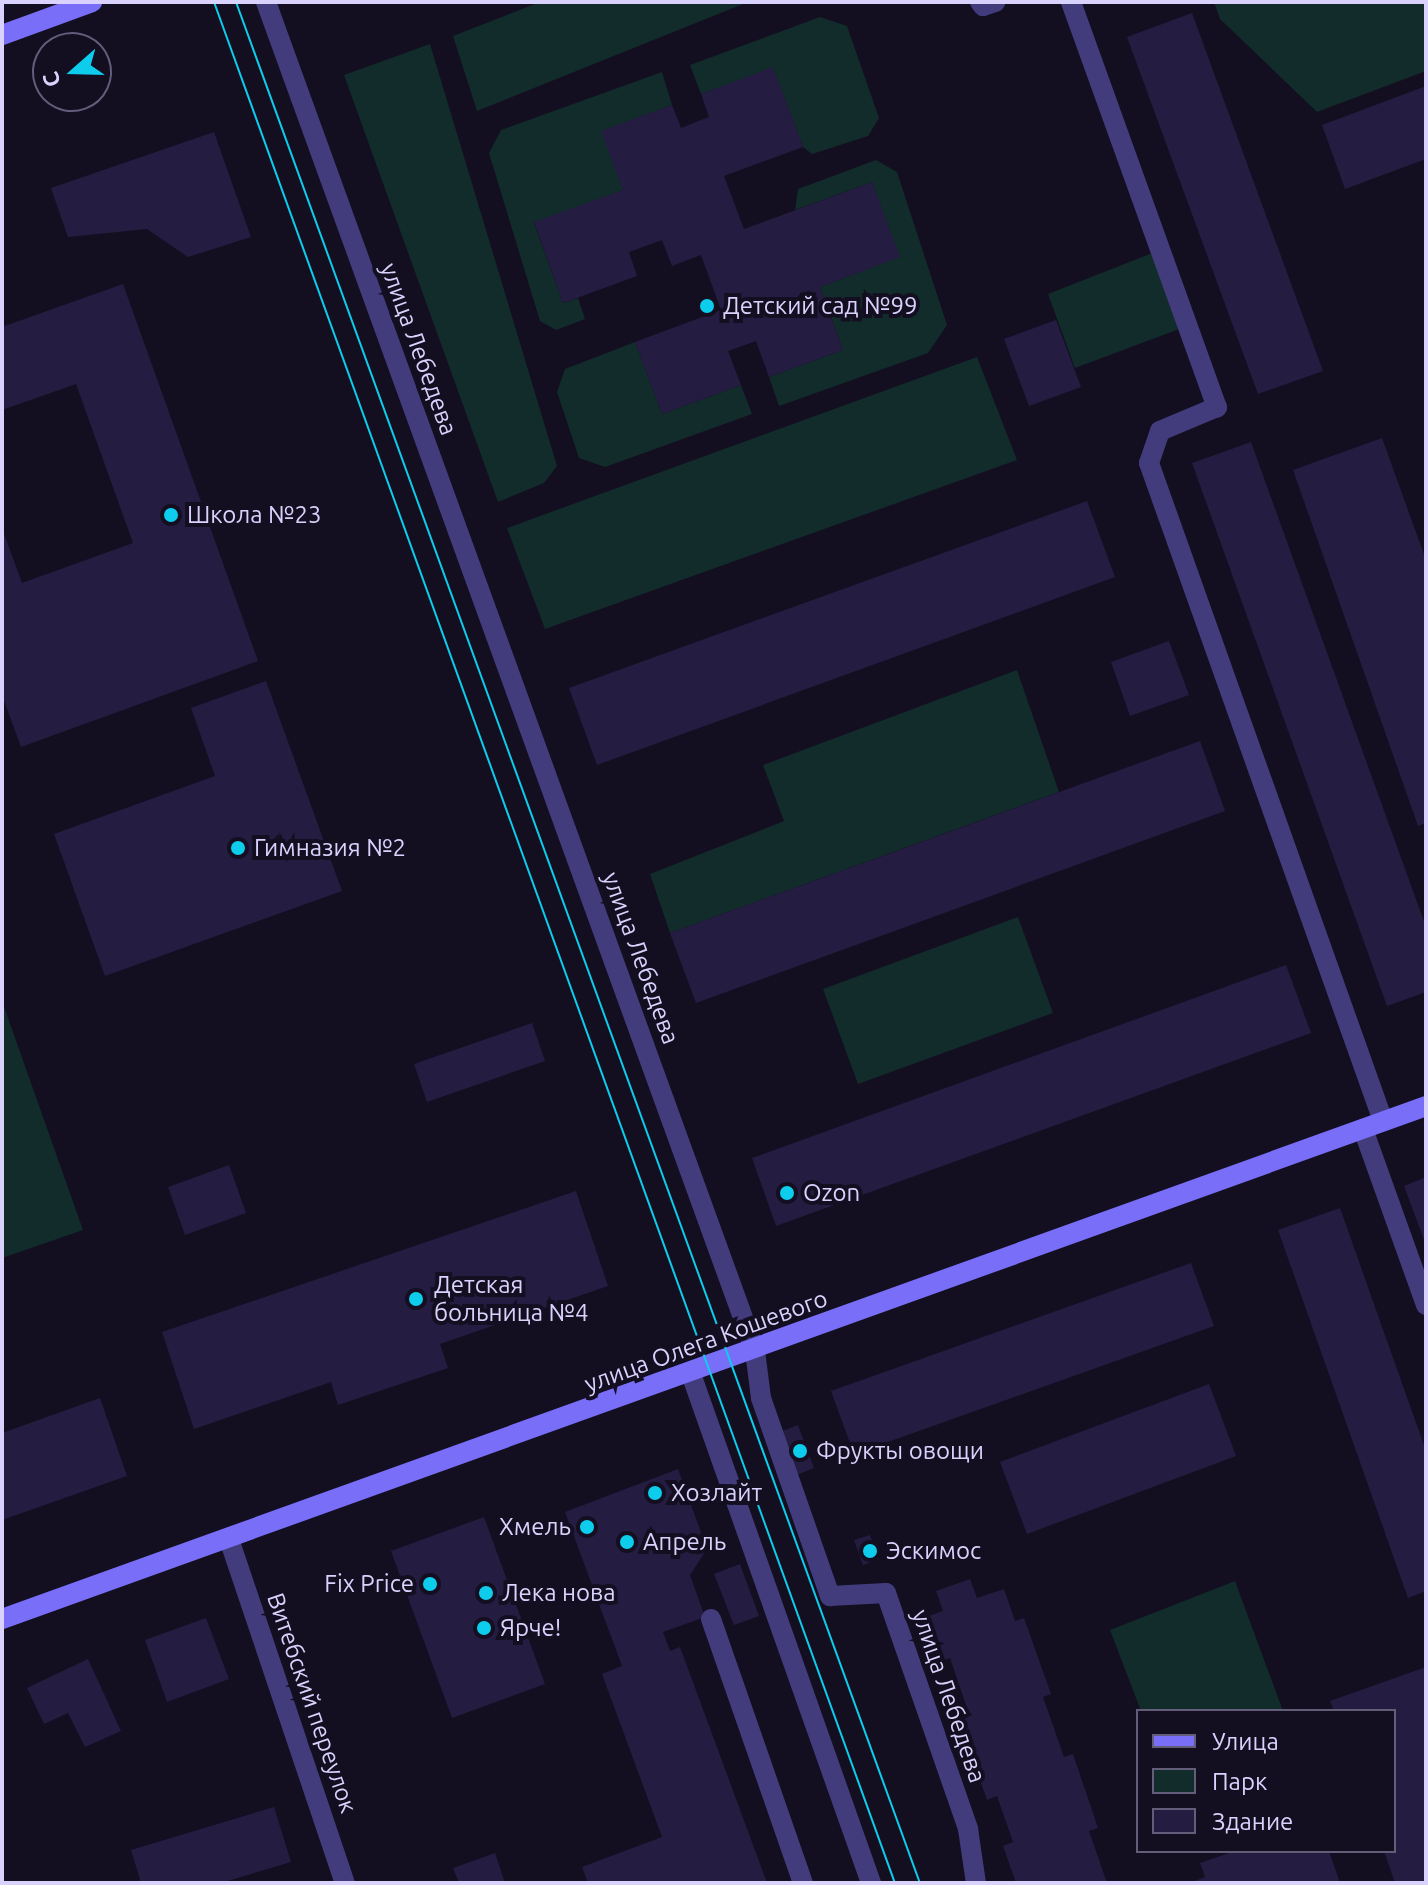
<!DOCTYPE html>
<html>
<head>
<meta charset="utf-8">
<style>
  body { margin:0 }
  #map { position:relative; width:1428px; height:1885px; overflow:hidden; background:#130f21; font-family:Ubuntu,sans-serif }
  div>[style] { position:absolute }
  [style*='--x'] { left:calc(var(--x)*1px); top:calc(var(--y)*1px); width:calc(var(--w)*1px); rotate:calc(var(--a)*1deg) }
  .green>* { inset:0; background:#122b2b }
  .building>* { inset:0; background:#251c41 }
  .lane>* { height:20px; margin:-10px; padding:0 10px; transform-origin:10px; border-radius:10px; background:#423c7d }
  .street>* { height:20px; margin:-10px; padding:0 10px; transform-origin:10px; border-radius:10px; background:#423c7d }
  .secondary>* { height:20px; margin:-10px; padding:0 10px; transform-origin:10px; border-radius:10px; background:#786ef7 }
  .tram>* { height:2px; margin:-1px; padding:0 1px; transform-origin:1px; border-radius:1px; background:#0eccec }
  .dots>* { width:22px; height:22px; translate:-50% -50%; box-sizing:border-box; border:4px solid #130f21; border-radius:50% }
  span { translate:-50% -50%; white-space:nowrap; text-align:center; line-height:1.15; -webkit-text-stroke:8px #130f21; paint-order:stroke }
  .poi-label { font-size:24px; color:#d8d2fc }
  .left { translate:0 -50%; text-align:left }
  .right { translate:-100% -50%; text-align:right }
  .street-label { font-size:24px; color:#d8d2fc }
  .frame { position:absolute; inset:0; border:4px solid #d8d2fc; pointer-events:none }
  .legend { position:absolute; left:1136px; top:1709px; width:260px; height:144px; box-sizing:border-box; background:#130f21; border:2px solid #625d79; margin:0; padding:10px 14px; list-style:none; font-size:24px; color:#d8d2fc }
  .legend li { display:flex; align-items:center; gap:16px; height:40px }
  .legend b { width:40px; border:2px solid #625d79 }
  .north { position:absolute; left:32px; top:32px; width:80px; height:80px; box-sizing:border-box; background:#130f21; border:2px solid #625d79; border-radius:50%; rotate:250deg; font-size:22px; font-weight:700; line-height:32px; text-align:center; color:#d8d2fc }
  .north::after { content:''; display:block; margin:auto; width:28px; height:36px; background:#0eccec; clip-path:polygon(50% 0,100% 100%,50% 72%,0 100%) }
</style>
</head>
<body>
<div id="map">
  <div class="green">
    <div style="clip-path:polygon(540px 2px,748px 2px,477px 111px,453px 36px)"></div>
    <div style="clip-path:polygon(1214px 2px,1426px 2px,1426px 71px,1317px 112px,1220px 19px)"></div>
    <div style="clip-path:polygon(820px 17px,847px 26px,879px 118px,868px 136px,812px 154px,803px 147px,773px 68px,701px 94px,690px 65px)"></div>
    <div style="clip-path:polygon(430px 44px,557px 466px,544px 483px,498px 502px,344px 75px)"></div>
    <div style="clip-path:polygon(662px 72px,672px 105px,602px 131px,623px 190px,534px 223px,563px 303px,578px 298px,585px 319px,556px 330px,540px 321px,489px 153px,501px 130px)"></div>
    <div style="clip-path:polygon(876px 160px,897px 172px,947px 325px,928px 353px,779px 406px,769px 377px,843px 350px,820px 287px,899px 257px,872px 182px,795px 210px,798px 189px)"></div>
    <div style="clip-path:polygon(1155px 252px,1182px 328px,1075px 368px,1048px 294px)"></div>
    <div style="clip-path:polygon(635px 342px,662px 414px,741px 385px,752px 414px,605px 467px,579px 458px,557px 392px,565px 369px)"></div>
    <div style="clip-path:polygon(977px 357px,1017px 460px,545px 629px,507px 528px)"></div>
    <div style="clip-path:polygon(1017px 670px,1059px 792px,670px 933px,650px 874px,784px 821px,763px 765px)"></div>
    <div style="clip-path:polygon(1018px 917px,1053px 1013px,858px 1084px,823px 989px)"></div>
    <div style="clip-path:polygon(2px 1001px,83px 1230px,2px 1258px)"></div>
    <div style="clip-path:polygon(1235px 1581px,1283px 1711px,1141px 1711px,1110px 1630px)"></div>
  </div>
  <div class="building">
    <div style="clip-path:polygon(1192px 13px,1323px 371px,1258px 394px,1127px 37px)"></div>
    <div style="clip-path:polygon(773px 67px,803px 147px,724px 176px,744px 229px,872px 182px,900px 257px,820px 287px,843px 350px,769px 377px,756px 341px,728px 351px,741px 385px,662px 414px,635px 342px,721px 310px,701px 255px,672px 266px,662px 240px,629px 252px,637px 276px,563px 303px,534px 222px,623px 190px,601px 131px,672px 105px,681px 128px,709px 117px,701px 94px)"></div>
    <div style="clip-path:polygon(1426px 86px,1426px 159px,1345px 189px,1322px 125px)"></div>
    <div style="clip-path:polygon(214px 132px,251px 237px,188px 257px,147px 229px,68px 237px,51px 188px)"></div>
    <div style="clip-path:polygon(123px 284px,258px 661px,21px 747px,2px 695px,2px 528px,22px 583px,133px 543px,76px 384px,2px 410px,2px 327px)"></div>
    <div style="clip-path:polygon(1056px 320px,1081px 387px,1029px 406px,1004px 339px)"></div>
    <div style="clip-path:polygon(1382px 438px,1426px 560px,1426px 823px,1418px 826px,1293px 470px)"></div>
    <div style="clip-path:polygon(1251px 442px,1426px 927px,1426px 992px,1387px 1006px,1192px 463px)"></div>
    <div style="clip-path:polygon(1087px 501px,1115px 577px,597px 765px,569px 688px)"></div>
    <div style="clip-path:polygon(1169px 641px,1189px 695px,1130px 716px,1111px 662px)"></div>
    <div style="clip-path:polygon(266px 681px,342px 891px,105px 976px,54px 834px,215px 776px,191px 708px)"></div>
    <div style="clip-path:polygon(1200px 741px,1225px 811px,696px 1003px,670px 933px)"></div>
    <div style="clip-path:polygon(1286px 965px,1311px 1033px,776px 1226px,752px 1158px)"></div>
    <div style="clip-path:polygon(532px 1023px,545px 1061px,427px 1102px,414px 1064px)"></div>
    <div style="clip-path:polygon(229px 1165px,246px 1213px,185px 1235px,168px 1187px)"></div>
    <div style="clip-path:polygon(1426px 1177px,1426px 1245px,1404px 1186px)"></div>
    <div style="clip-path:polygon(576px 1191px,608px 1286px,440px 1344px,448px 1368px,338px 1405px,331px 1382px,194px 1429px,162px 1332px)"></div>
    <div style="clip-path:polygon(1340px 1208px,1426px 1451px,1426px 1591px,1408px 1598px,1278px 1230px)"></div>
    <div style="clip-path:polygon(1191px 1263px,1214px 1326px,854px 1454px,831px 1391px)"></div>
    <div style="clip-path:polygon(1209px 1384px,1236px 1456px,1027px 1534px,1000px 1462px)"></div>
    <div style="clip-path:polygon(100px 1398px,127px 1476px,2px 1520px,2px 1433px)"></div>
    <div style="clip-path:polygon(798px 1425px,814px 1468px,797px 1475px,780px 1432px)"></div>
    <div style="clip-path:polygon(678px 1469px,707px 1549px,690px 1575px,705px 1617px,663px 1632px,670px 1651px,680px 1647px,767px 1883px,588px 1883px,582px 1867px,662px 1837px,602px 1674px,622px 1666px,565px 1512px)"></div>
    <div style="clip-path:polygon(484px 1517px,545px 1684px,452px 1718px,391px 1551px)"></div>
    <div style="clip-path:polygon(870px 1535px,879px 1559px,863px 1565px,854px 1540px)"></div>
    <div style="clip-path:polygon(740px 1564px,759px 1616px,734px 1625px,714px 1574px)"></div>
    <div style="clip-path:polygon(970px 1579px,977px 1598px,1004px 1589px,1015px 1621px,1024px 1618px,1051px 1694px,1043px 1697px,1064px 1757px,1073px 1754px,1098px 1828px,1089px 1831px,1107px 1883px,1016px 1883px,1003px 1846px,1013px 1842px,997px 1796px,987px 1800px,957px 1715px,968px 1711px,950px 1658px,939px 1662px,923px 1618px,943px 1611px,936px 1591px)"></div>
    <div style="clip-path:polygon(206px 1618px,229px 1679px,167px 1702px,145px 1640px)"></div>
    <div style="clip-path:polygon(88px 1659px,121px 1731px,85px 1747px,68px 1713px,44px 1724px,27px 1688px)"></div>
    <div style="clip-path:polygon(1426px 1667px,1426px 1883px,1395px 1883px,1384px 1851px,1394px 1851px,1394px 1711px,1334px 1711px,1330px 1701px)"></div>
    <div style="clip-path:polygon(274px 1807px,291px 1862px,221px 1883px,141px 1883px,131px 1850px)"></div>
    <div style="clip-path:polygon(1235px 1851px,1329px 1851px,1340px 1883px,1190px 1883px,1205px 1877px,1200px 1863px)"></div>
    <div style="clip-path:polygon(495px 1853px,505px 1883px,459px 1883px,453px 1868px)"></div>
  </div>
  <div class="lane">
    <div style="--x:980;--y:2;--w:5;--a:53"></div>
    <div style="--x:983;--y:6;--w:13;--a:-18"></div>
    <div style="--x:1071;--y:2;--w:431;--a:70.2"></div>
    <div style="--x:1217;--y:407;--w:62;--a:157.2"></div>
    <div style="--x:1160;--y:431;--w:34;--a:109"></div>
    <div style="--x:1149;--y:463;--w:698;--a:70.42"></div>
    <div style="--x:755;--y:1351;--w:47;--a:82.7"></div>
    <div style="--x:761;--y:1398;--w:210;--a:70.8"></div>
    <div style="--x:830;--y:1596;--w:56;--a:-3.1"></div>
    <div style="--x:886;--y:1593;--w:250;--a:70.8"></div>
    <div style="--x:968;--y:1829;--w:55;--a:81.6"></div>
    <div style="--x:711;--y:1619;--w:280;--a:70.8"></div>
  </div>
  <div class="street">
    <div style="--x:266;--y:2;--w:1435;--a:70.07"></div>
    <div style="--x:1363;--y:1129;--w:187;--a:70.3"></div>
    <div style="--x:691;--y:1374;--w:540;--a:70.52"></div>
    <div style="--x:229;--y:1539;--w:363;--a:71.4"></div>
  </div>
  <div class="secondary">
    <div style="--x:2;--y:35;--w:96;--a:-20.1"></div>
    <div style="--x:2;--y:1619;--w:1514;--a:-19.81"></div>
  </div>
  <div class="tram">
    <div style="--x:214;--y:2;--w:2000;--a:70.1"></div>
    <div style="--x:236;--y:2;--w:2002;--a:70.02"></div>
  </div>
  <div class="dots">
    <div style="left:707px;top:306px;background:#0eccec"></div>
    <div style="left:171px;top:515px;background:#0eccec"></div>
    <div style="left:238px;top:848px;background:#0eccec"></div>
    <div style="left:787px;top:1193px;background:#0eccec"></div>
    <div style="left:416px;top:1299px;background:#0eccec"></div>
    <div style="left:800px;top:1451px;background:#0eccec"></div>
    <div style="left:655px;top:1493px;background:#0eccec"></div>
    <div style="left:587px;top:1527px;background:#0eccec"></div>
    <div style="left:627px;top:1542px;background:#0eccec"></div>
    <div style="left:870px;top:1551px;background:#0eccec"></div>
    <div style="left:430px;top:1584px;background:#0eccec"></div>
    <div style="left:486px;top:1593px;background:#0eccec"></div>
    <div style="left:484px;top:1628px;background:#0eccec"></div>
  </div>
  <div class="poi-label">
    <span class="left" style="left:723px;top:306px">Детский сад №99</span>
    <span class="left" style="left:187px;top:515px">Школа №23</span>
    <span class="left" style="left:254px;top:848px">Гимназия №2</span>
    <span class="left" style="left:803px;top:1193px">Ozon</span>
    <span class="left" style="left:434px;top:1299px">Детская<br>больница №4</span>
    <span class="left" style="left:816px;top:1451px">Фрукты овощи</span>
    <span class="left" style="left:671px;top:1493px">Хозлайт</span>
    <span class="right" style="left:571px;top:1527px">Хмель</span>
    <span class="left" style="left:643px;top:1542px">Апрель</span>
    <span class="left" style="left:886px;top:1551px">Эскимос</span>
    <span class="right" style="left:414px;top:1584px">Fix Price</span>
    <span class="left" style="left:502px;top:1593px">Лека нова</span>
    <span class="left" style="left:500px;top:1628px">Ярче!</span>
  </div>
  <div class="street-label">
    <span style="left:419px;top:349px;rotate:70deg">улица Лебедева</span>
    <span style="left:641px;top:958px;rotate:70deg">улица Лебедева</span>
    <span style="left:706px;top:1341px;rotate:-20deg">улица Олега Кошевого</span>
    <span style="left:949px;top:1696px;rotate:71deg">улица Лебедева</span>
    <span style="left:312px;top:1703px;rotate:71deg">Витебский переулок</span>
  </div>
  <div class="frame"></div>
  <ul class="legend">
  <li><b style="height:10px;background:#786ef7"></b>Улица</li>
  <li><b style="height:22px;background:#122b2b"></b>Парк</li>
  <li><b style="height:22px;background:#251c41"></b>Здание</li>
  </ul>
  <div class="north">С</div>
</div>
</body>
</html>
